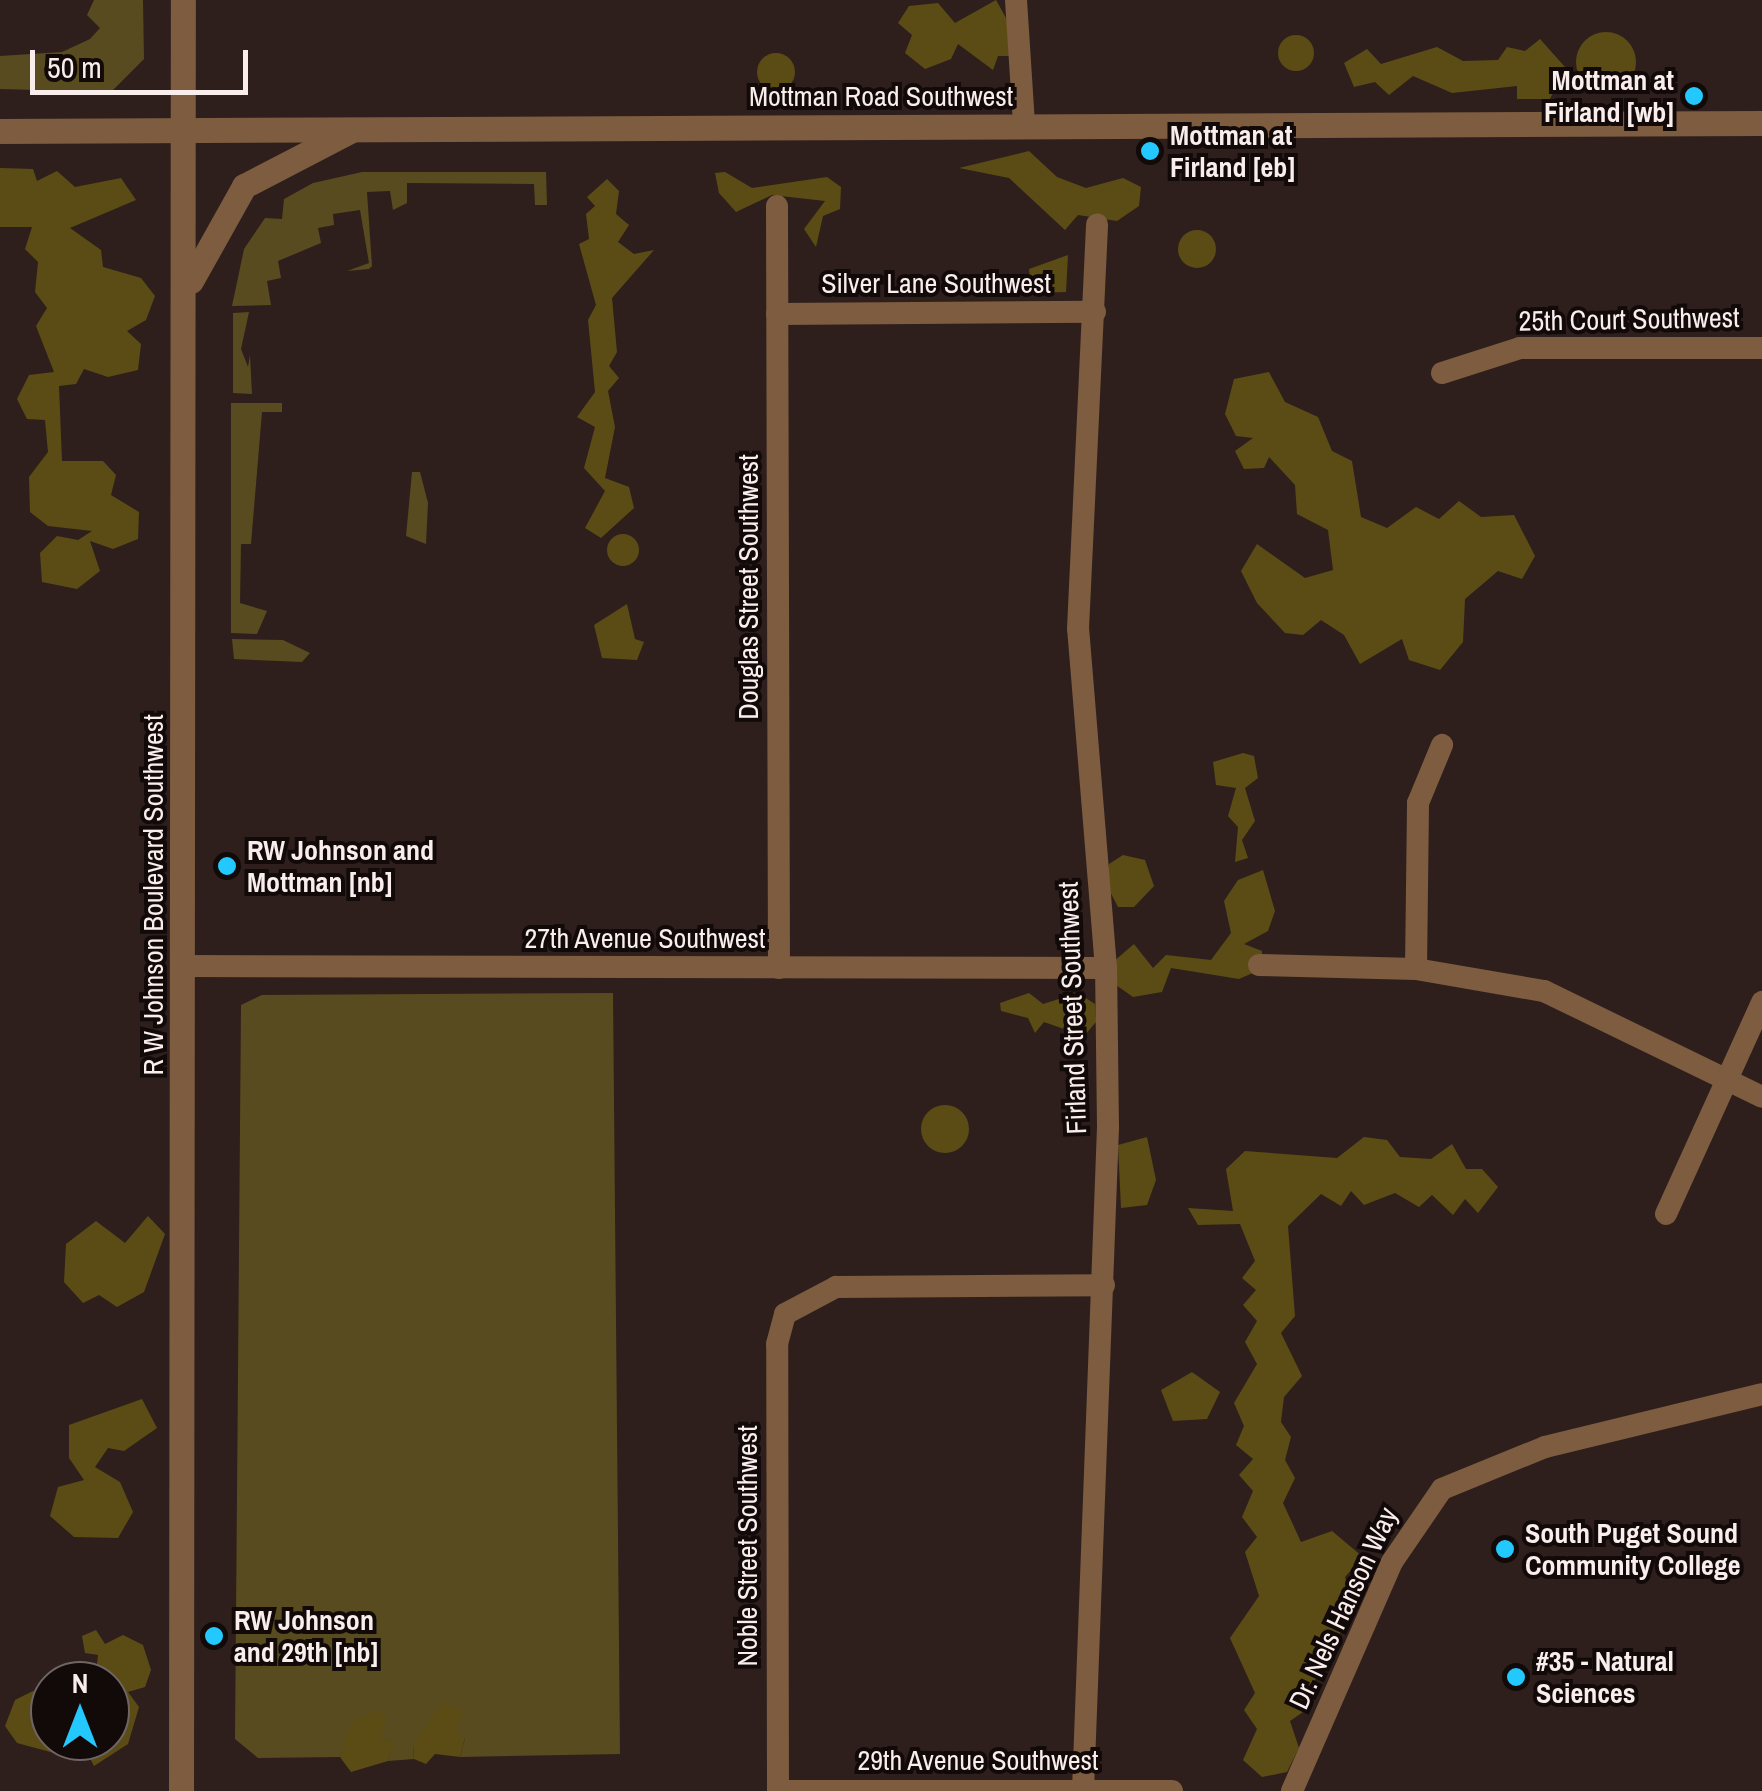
<!DOCTYPE html>
<html>
<head>
<meta charset="utf-8">
<style>
  body { margin:0 }
  #map { position:relative; width:1762px; height:1791px; overflow:hidden; background:#2e1f1c; font-family:"Archivo Narrow",sans-serif }
  div>[style] { position:absolute }
  [style*='--x'] { left:calc(var(--x)*1px); top:calc(var(--y)*1px); width:calc(var(--w)*1px); rotate:calc(var(--a)*1deg) }
  .green>* { inset:0; background:#584b1f }
  .forest>* { inset:0; background:#5b4c16 }
  .round { border-radius:50% }
  .minor>* { height:22px; margin:-11px; padding:0 11px; transform-origin:11px; border-radius:11px; background:#7d5c40 }
  .tertiary>* { height:25px; margin:-12.5px; padding:0 12.5px; transform-origin:12.5px; border-radius:12.5px; background:#7d5c40 }
  .dots>* { width:28px; height:28px; translate:-50% -50%; box-sizing:border-box; border:5px solid #110a09; border-radius:50% }
  span { translate:-50% -50%; white-space:nowrap; text-align:center; line-height:1.15; -webkit-text-stroke:8px #110a09; paint-order:stroke }
  .poi-label { font-size:28px; color:#faeeed; font-weight:700 }
  .right { translate:-100% -50%; text-align:right }
  .left { translate:0 -50%; text-align:left }
  .street-label { font-size:28px; color:#faeeed }
  .north { position:absolute; left:30px; top:1661px; width:100px; height:100px; box-sizing:border-box; background:#110a09; border:2px solid #6e6564; border-radius:50%; rotate:0deg; font-size:28px; font-weight:700; line-height:40px; text-align:center; color:#faeeed }
  .north::after { content:''; display:block; margin:auto; width:35px; height:45px; background:#23c9fe; clip-path:polygon(50% 0,100% 100%,50% 72%,0 100%) }
  .scale { position:absolute; left:30px; top:50px; width:218px; height:45px; box-sizing:border-box; border:5px solid #faeeed; border-top:0; padding-left:12px; font-size:30px; line-height:35px; white-space:nowrap; color:#faeeed; -webkit-text-stroke:8px #110a09; paint-order:stroke }
</style>
</head>
<body>
<div id="map">
  <div class="green">
    <div style="clip-path:polygon(94px 0,143px 0,144px 59px,111px 92px,0 89px,0 56px,62px 52px,90px 39px,100px 28px,87px 15px)"></div>
    <div style="clip-path:polygon(362px 172px,546px 172px,547px 205px,535px 205px,534px 184px,407px 183px,407px 203px,393px 210px,390px 191px,367px 192px,372px 266px,369px 269px,347px 271px,369px 263px,360px 210px,333px 214px,334px 225px,318px 228px,321px 243px,278px 261px,281px 278px,267px 281px,271px 305px,232px 306px,244px 249px,265px 218px,282px 219px,284px 199px,313px 183px)"></div>
    <div style="clip-path:polygon(249px 312px,241px 349px,248px 367px,250px 355px,252px 394px,233px 393px,233px 313px)"></div>
    <div style="clip-path:polygon(231px 403px,282px 403px,282px 412px,262px 412px,251px 544px,241px 544px,240px 603px,267px 611px,257px 634px,231px 633px)"></div>
    <div style="clip-path:polygon(412px 472px,420px 472px,428px 503px,426px 544px,406px 536px)"></div>
    <div style="clip-path:polygon(232px 639px,283px 640px,310px 653px,302px 662px,234px 659px)"></div>
    <div style="clip-path:polygon(613px 993px,620px 1754px,460px 1757px,465px 1738px,428px 1733px,413px 1744px,414px 1759px,388px 1761px,393px 1742px,353px 1730px,340px 1757px,258px 1758px,235px 1739px,241px 1005px,262px 995px)"></div>
  </div>
  <div class="forest">
    <div style="clip-path:polygon(996px 0,1015px 34px,1013px 56px,998px 56px,993px 70px,958px 44px,951px 59px,925px 69px,905px 53px,912px 35px,898px 23px,909px 6px,938px 3px,955px 23px)"></div>
    <div class="round" style="left:1576px;top:32px;width:60px;height:60px"></div>
    <div class="round" style="left:1278px;top:35px;width:36px;height:36px"></div>
    <div style="clip-path:polygon(1540px 39px,1565px 67px,1550px 99px,1517px 99px,1517px 86px,1452px 93px,1413px 76px,1389px 95px,1375px 82px,1354px 87px,1344px 63px,1367px 49px,1381px 64px,1437px 47px,1463px 61px,1498px 60px,1507px 47px,1525px 51px)"></div>
    <div class="round" style="left:757px;top:53px;width:38px;height:38px"></div>
    <div style="clip-path:polygon(1029px 151px,1057px 177px,1086px 188px,1123px 178px,1141px 187px,1139px 206px,1117px 221px,1078px 215px,1065px 230px,1009px 178px,959px 168px)"></div>
    <div style="clip-path:polygon(0 168px,33px 169px,37px 181px,57px 171px,75px 187px,121px 178px,136px 200px,70px 228px,101px 250px,103px 267px,141px 278px,155px 296px,146px 320px,127px 331px,141px 344px,138px 370px,108px 377px,84px 369px,76px 384px,59px 386px,62px 461px,103px 461px,116px 475px,111px 495px,139px 512px,138px 539px,113px 549px,90px 541px,100px 571px,77px 589px,42px 582px,40px 553px,57px 536px,78px 540px,92px 531px,48px 526px,30px 512px,29px 477px,48px 452px,45px 420px,27px 419px,17px 399px,29px 375px,54px 372px,36px 326px,47px 308px,35px 292px,38px 262px,25px 249px,32px 227px,0 227px)"></div>
    <div style="clip-path:polygon(725px 172px,752px 188px,827px 177px,841px 187px,840px 209px,823px 216px,816px 247px,804px 229px,825px 201px,772px 195px,736px 212px,719px 193px,715px 173px)"></div>
    <div style="clip-path:polygon(607px 179px,619px 191px,616px 214px,629px 225px,618px 242px,634px 254px,654px 250px,612px 298px,617px 352px,609px 366px,619px 378px,608px 391px,615px 427px,605px 478px,629px 487px,634px 508px,601px 538px,585px 528px,605px 491px,584px 468px,595px 427px,577px 417px,595px 392px,588px 320px,596px 305px,579px 244px,589px 239px,586px 214px,595px 206px,587px 197px)"></div>
    <div class="round" style="left:1178px;top:230px;width:38px;height:38px"></div>
    <div style="clip-path:polygon(1068px 255px,1066px 292px,1031px 293px,1029px 269px)"></div>
    <div style="clip-path:polygon(1269px 372px,1285px 402px,1318px 417px,1332px 451px,1352px 461px,1361px 517px,1387px 528px,1416px 507px,1439px 519px,1459px 501px,1481px 517px,1514px 515px,1535px 556px,1522px 579px,1498px 571px,1465px 599px,1463px 642px,1440px 670px,1409px 660px,1402px 639px,1360px 664px,1344px 635px,1321px 620px,1303px 635px,1285px 633px,1257px 603px,1241px 571px,1257px 544px,1305px 578px,1333px 570px,1328px 530px,1297px 514px,1295px 485px,1269px 457px,1264px 468px,1244px 469px,1235px 451px,1253px 438px,1236px 436px,1225px 414px,1234px 379px)"></div>
    <div class="round" style="left:607px;top:534px;width:32px;height:32px"></div>
    <div style="clip-path:polygon(627px 604px,635px 639px,644px 642px,637px 660px,602px 658px,594px 625px)"></div>
    <div style="clip-path:polygon(1243px 753px,1254px 756px,1258px 778px,1245px 788px,1255px 821px,1242px 840px,1248px 858px,1235px 862px,1238px 827px,1228px 816px,1236px 788px,1216px 785px,1213px 762px)"></div>
    <div style="clip-path:polygon(1123px 855px,1145px 860px,1154px 886px,1134px 907px,1118px 907px,1106px 884px,1109px 864px)"></div>
    <div style="clip-path:polygon(1263px 870px,1275px 911px,1268px 931px,1244px 944px,1262px 951px,1262px 969px,1239px 979px,1171px 968px,1162px 992px,1133px 997px,1116px 985px,1113px 962px,1134px 944px,1153px 968px,1166px 955px,1211px 960px,1231px 933px,1224px 901px,1238px 880px)"></div>
    <div style="clip-path:polygon(1029px 993px,1043px 1004px,1078px 993px,1095px 1004px,1096px 1022px,1084px 1036px,1044px 1022px,1035px 1033px,1028px 1018px,1001px 1011px,1000px 1003px)"></div>
    <div class="round" style="left:921px;top:1105px;width:48px;height:48px"></div>
    <div style="clip-path:polygon(1147px 1137px,1156px 1180px,1147px 1205px,1121px 1208px,1118px 1145px)"></div>
    <div style="clip-path:polygon(1364px 1137px,1387px 1140px,1400px 1157px,1431px 1159px,1452px 1144px,1466px 1169px,1482px 1169px,1498px 1187px,1478px 1213px,1465px 1199px,1453px 1215px,1432px 1195px,1419px 1207px,1395px 1193px,1364px 1205px,1351px 1191px,1341px 1206px,1321px 1194px,1288px 1226px,1295px 1316px,1281px 1333px,1302px 1376px,1284px 1397px,1281px 1422px,1291px 1437px,1285px 1460px,1295px 1478px,1283px 1503px,1301px 1542px,1332px 1531px,1363px 1557px,1345px 1577px,1351px 1597px,1333px 1611px,1341px 1632px,1322px 1655px,1323px 1673px,1304px 1689px,1309px 1708px,1290px 1721px,1299px 1748px,1287px 1772px,1262px 1777px,1243px 1760px,1257px 1729px,1244px 1710px,1255px 1693px,1230px 1638px,1259px 1596px,1245px 1552px,1257px 1537px,1242px 1517px,1253px 1491px,1239px 1475px,1253px 1459px,1236px 1445px,1244px 1426px,1234px 1403px,1257px 1364px,1245px 1342px,1257px 1321px,1243px 1305px,1256px 1290px,1242px 1278px,1255px 1261px,1240px 1224px,1198px 1225px,1188px 1208px,1233px 1211px,1226px 1169px,1245px 1151px,1337px 1158px)"></div>
    <div style="clip-path:polygon(148px 1216px,165px 1234px,144px 1292px,117px 1307px,99px 1295px,83px 1303px,64px 1282px,66px 1244px,96px 1221px,125px 1243px)"></div>
    <div style="clip-path:polygon(1192px 1372px,1220px 1392px,1207px 1419px,1173px 1421px,1161px 1390px)"></div>
    <div style="clip-path:polygon(142px 1399px,157px 1428px,124px 1451px,108px 1448px,95px 1467px,120px 1482px,133px 1512px,118px 1538px,74px 1537px,50px 1516px,58px 1487px,84px 1480px,69px 1458px,69px 1425px)"></div>
    <div style="clip-path:polygon(96px 1630px,105px 1644px,123px 1635px,143px 1645px,151px 1670px,145px 1687px,128px 1692px,139px 1707px,128px 1744px,94px 1766px,84px 1747px,69px 1757px,17px 1743px,5px 1726px,15px 1700px,33px 1691px,50px 1699px,50px 1741px,110px 1741px,110px 1681px,96px 1674px,98px 1655px,85px 1653px,82px 1636px)"></div>
    <div style="clip-path:polygon(443px 1701px,463px 1712px,457px 1733px,465px 1738px,460px 1757px,435px 1754px,426px 1764px,414px 1759px,413px 1744px)"></div>
    <div style="clip-path:polygon(378px 1710px,387px 1718px,381px 1738px,394px 1742px,388px 1761px,351px 1772px,340px 1757px,344px 1738px,356px 1718px)"></div>
  </div>
  <div class="minor">
    <div style="--x:1016;--y:0;--w:125;--a:86.3"></div>
    <div style="--x:777;--y:206;--w:762;--a:89.85"></div>
    <div style="--x:777;--y:314;--w:318;--a:-0.4"></div>
    <div style="--x:1442;--y:373;--w:82;--a:-17.8"></div>
    <div style="--x:1520;--y:348;--w:242;--a:0"></div>
    <div style="--x:1259;--y:965;--w:157;--a:1.5"></div>
    <div style="--x:1416;--y:969;--w:130;--a:9.8"></div>
    <div style="--x:1544;--y:991;--w:242;--a:25.9"></div>
    <div style="--x:183;--y:966;--w:923;--a:0.12"></div>
    <div style="--x:1416;--y:969;--w:166;--a:-89.3"></div>
    <div style="--x:1418;--y:803;--w:63;--a:-67.5"></div>
    <div style="--x:1666;--y:1214;--w:233;--a:-65.6"></div>
    <div style="--x:1083;--y:1790;--w:663;--a:-87.84"></div>
    <div style="--x:1108;--y:1127;--w:159;--a:-90.7"></div>
    <div style="--x:1106;--y:968;--w:340;--a:-94.7"></div>
    <div style="--x:1078;--y:629;--w:405;--a:-87.3"></div>
    <div style="--x:778;--y:1791;--w:447;--a:-90.1"></div>
    <div style="--x:777;--y:1344;--w:31;--a:-75"></div>
    <div style="--x:785;--y:1314;--w:58;--a:-27.9"></div>
    <div style="--x:836;--y:1287;--w:268;--a:-0.4"></div>
    <div style="--x:785;--y:1791;--w:387;--a:0"></div>
    <div style="--x:1292;--y:1791;--w:250;--a:-66.4"></div>
    <div style="--x:1392;--y:1562;--w:88;--a:-55.6"></div>
    <div style="--x:1442;--y:1489;--w:111;--a:-22.2"></div>
    <div style="--x:1545;--y:1447;--w:223;--a:-13.7"></div>
  </div>
  <div class="tertiary">
    <div style="--x:0;--y:131;--w:1762;--a:-0.26"></div>
    <div style="--x:191;--y:281;--w:109;--a:-60.8"></div>
    <div style="--x:244;--y:186;--w:119;--a:-27.4"></div>
    <div style="--x:181;--y:1791;--w:1791;--a:-89.94"></div>
  </div>
  <div class="dots">
    <div style="left:1694px;top:96px;background:#23c9fe"></div>
    <div style="left:1150px;top:151px;background:#23c9fe"></div>
    <div style="left:227px;top:866px;background:#23c9fe"></div>
    <div style="left:1505px;top:1549px;background:#23c9fe"></div>
    <div style="left:214px;top:1636px;background:#23c9fe"></div>
    <div style="left:1516px;top:1677px;background:#23c9fe"></div>
  </div>
  <div class="poi-label">
    <span class="right" style="left:1674px;top:96px">Mottman at<br>Firland [wb]</span>
    <span class="left" style="left:1170px;top:151px">Mottman at<br>Firland [eb]</span>
    <span class="left" style="left:247px;top:866px">RW Johnson and<br>Mottman [nb]</span>
    <span class="left" style="left:1525px;top:1549px">South Puget Sound<br>Community College</span>
    <span class="left" style="left:234px;top:1636px">RW Johnson<br>and 29th [nb]</span>
    <span class="left" style="left:1536px;top:1677px">#35 - Natural<br>Sciences</span>
  </div>
  <div class="street-label">
    <span style="left:881px;top:96px">Mottman Road Southwest</span>
    <span style="left:936px;top:283px">Silver Lane Southwest</span>
    <span style="left:1629px;top:319px;rotate:-1deg">25th Court Southwest</span>
    <span style="left:748px;top:587px;rotate:-90deg">Douglas Street Southwest</span>
    <span style="left:153px;top:895px;rotate:-90deg">R W Johnson Boulevard Southwest</span>
    <span style="left:645px;top:938px">27th Avenue Southwest</span>
    <span style="left:1072px;top:1008px;rotate:-92deg">Firland Street Southwest</span>
    <span style="left:747px;top:1546px;rotate:-90deg">Noble Street Southwest</span>
    <span style="left:1343px;top:1608px;rotate:-65deg">Dr. Nels Hanson Way</span>
    <span style="left:978px;top:1760px">29th Avenue Southwest</span>
  </div>
  <div class="north">N</div>
  <div class="scale">50 m</div>
</div>
</body>
</html>
